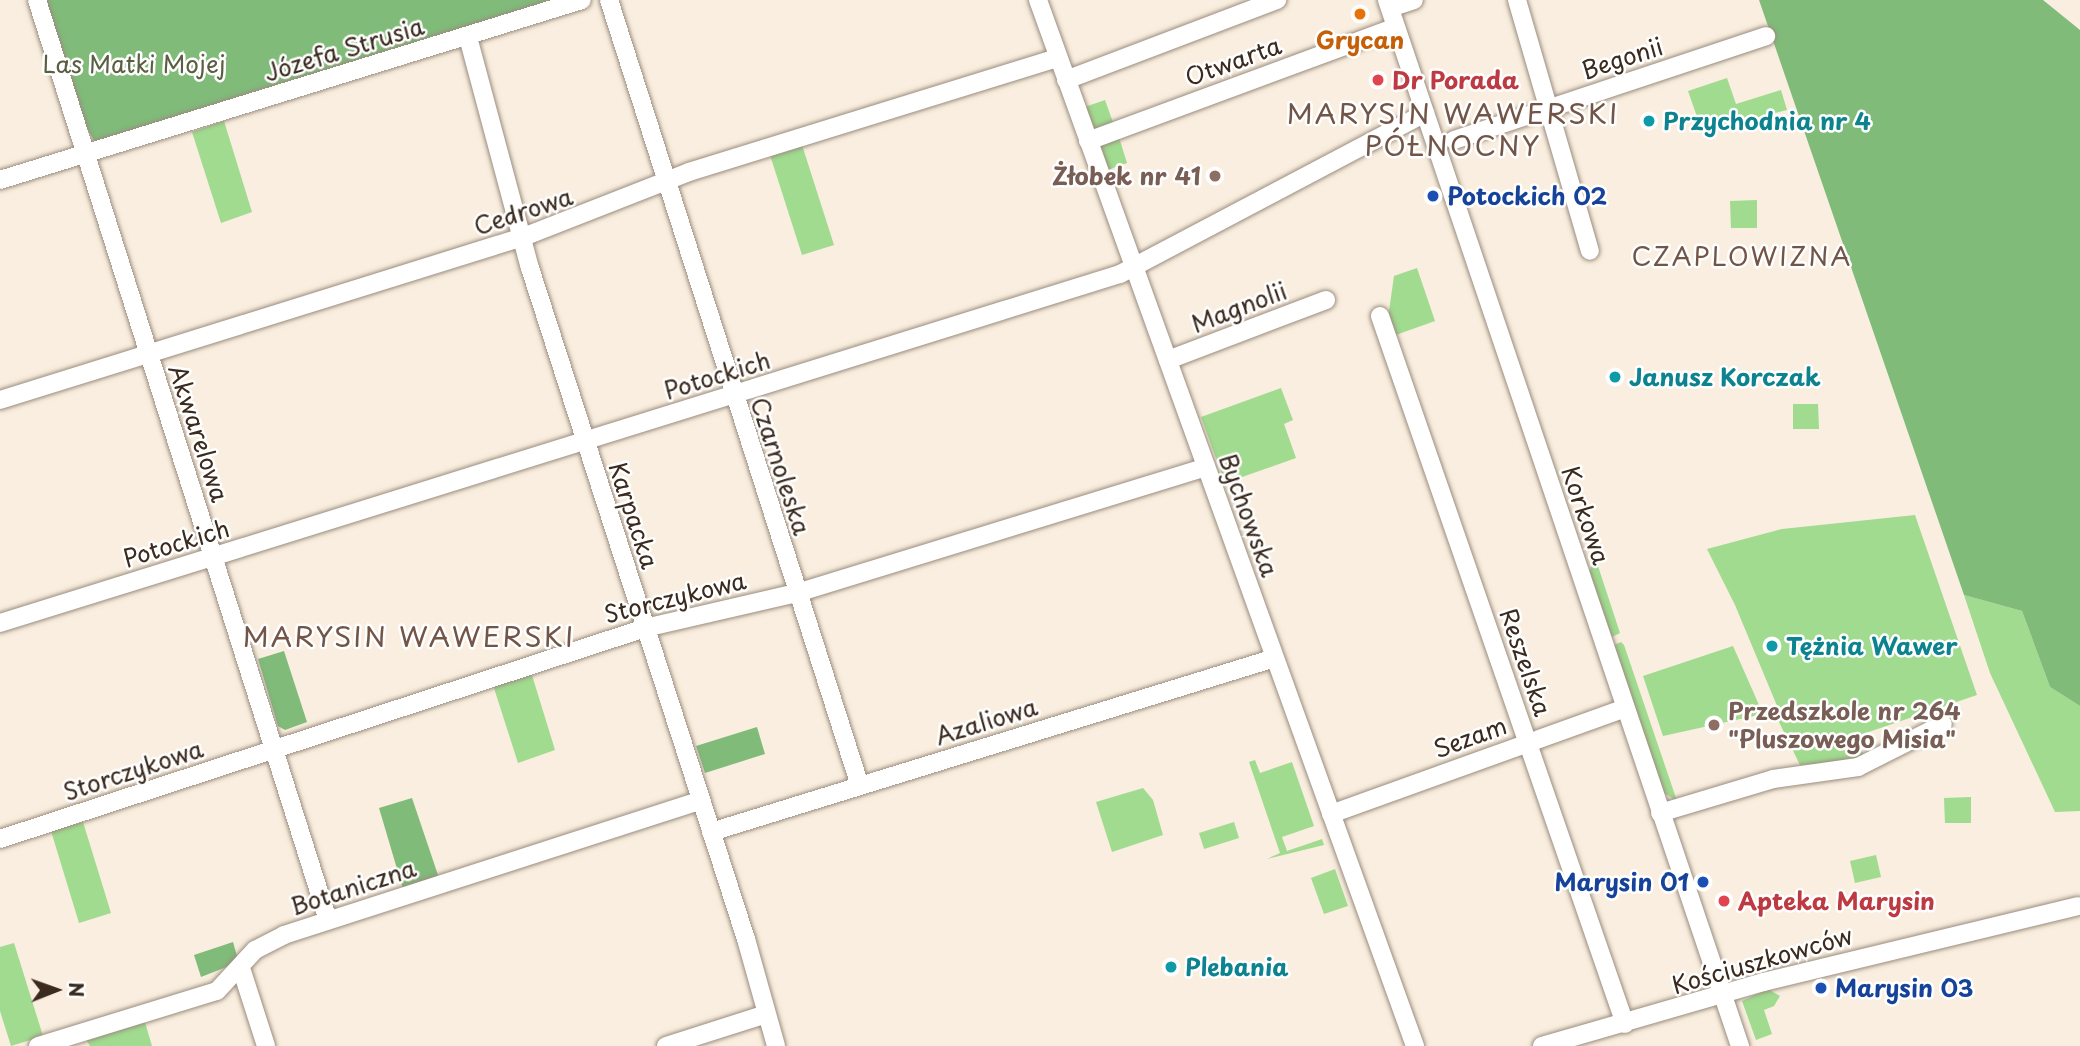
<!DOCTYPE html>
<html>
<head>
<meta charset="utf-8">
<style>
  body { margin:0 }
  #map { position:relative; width:2080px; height:1046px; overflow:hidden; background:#f9eedf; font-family:"Playpen Sans",sans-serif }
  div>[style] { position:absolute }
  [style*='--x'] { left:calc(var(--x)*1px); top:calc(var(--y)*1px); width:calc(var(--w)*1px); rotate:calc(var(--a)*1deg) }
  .green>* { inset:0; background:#a0db8f }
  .forest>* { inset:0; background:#80bb7a }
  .roads { filter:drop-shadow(0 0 2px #9a8c7e) drop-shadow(0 0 2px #9a8c7e) }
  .minor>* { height:18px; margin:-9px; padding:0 9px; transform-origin:9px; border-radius:9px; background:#fff }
  .dots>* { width:19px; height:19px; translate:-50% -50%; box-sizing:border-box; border:4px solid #fff; border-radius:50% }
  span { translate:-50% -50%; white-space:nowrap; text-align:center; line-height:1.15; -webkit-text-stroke:5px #fff; paint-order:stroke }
  .food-label { font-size:24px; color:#c56008; font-weight:700 }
  .street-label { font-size:24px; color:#3b2a1e }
  .park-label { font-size:24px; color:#595f40 }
  .health-label { font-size:24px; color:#be3a42; font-weight:700 }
  .left { translate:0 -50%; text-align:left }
  .culture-label { font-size:24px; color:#0d838f; font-weight:700 }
  .education-label { font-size:24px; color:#785e54; font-weight:700 }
  .right { translate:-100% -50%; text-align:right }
  .transit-label { font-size:24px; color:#164399; font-weight:700 }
  .neighbourhood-label { font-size:26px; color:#735548; letter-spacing:2px }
  .quarter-label { font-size:28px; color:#735548; letter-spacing:2px }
  .north { position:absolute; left:21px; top:955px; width:70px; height:70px; -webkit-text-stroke:5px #fff; paint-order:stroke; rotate:89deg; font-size:19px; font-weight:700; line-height:28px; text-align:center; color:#3b2a1e }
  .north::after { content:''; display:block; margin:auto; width:24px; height:32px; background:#3b2a1e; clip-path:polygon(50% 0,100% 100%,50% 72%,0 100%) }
</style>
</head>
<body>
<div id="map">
  <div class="green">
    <div style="clip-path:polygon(1727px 78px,1736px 104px,1781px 90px,1787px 110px,1702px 131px,1688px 91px)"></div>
    <div style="clip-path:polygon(1105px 100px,1115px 128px,1093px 136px,1079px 109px)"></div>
    <div style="clip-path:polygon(224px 121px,252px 212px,221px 223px,192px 132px)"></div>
    <div style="clip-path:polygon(1118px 134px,1127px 163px,1102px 172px,1098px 141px)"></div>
    <div style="clip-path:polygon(802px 145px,834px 245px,802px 255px,770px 155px)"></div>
    <div style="clip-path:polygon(1757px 200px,1757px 228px,1731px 228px,1730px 201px)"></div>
    <div style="clip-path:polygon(1417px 268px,1435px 321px,1393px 336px,1388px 318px,1394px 276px)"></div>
    <div style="clip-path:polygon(1281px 388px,1293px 420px,1284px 424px,1296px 458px,1225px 483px,1201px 417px)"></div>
    <div style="clip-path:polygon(1793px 404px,1818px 404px,1819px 429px,1793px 429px)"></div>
    <div style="clip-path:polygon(1915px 515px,1977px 695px,1857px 736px,1864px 756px,1851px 762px,1800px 765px,1776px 716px,1780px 713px,1735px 605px,1707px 549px,1782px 529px)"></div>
    <div style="clip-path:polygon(1595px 557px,1620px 633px,1612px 637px,1589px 572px)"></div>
    <div style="clip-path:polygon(1964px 595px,2022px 611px,2050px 687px,2080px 706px,2080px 811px,2055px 812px,1990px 673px)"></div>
    <div style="clip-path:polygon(1621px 642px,1624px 645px,1677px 801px,1664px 793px,1614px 645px)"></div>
    <div style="clip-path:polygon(1733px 646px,1763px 714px,1663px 736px,1643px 676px)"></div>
    <div style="clip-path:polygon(531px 672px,555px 750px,518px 763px,493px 685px)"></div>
    <div style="clip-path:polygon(1255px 760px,1260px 773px,1292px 762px,1314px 826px,1282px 837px,1287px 851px,1322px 839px,1324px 845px,1267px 859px,1280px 853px,1249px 762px)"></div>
    <div style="clip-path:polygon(1143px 788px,1153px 800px,1163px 835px,1112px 852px,1096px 802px)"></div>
    <div style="clip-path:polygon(1971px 797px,1971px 823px,1945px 823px,1944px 798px)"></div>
    <div style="clip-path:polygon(83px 822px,111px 913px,79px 923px,51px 831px)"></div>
    <div style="clip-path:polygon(1234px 822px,1239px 838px,1204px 849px,1199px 833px)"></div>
    <div style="clip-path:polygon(1876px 855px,1881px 877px,1855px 883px,1850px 861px)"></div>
    <div style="clip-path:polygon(1335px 869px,1348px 906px,1324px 914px,1311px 878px)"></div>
    <div style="clip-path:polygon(14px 943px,43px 1036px,11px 1046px,0 1011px,0 947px)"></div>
    <div style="clip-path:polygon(1768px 989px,1780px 996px,1774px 1006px,1764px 1010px,1772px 1034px,1783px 1030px,1756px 1040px,1742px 1001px)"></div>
    <div style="clip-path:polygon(144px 1019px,152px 1046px,90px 1046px,85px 1038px)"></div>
  </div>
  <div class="forest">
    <div style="clip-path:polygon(46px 0,557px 0,96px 144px,85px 125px)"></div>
    <div style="clip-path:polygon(1759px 0,2043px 0,2080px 30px,2080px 706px,2050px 687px,2022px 611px,1964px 595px)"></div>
    <div style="clip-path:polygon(284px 651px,307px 722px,285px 730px,278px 726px,258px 659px)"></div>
    <div style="clip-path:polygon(757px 727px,765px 754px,705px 773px,696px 746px)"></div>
    <div style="clip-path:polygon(412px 798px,439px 878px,403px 889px,379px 808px)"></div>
    <div style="clip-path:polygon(233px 942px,237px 956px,229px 966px,201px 977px,194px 955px)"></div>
  </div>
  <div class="roads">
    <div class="minor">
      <div style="--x:37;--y:0;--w:965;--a:72.45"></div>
      <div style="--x:609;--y:0;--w:825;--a:72.29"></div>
      <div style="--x:1038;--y:0;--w:1112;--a:70.18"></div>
      <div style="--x:1387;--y:0;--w:1104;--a:71.35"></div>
      <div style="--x:1517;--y:0;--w:261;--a:73.8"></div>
      <div style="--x:1390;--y:8;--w:25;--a:-18"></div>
      <div style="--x:468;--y:37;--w:239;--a:75"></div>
      <div style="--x:530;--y:268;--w:705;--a:72.16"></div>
      <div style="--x:746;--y:939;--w:111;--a:74.3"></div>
      <div style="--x:1066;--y:80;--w:226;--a:-20.8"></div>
      <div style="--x:1454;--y:140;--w:329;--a:-18.4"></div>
      <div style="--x:1088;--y:141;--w:328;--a:-20.3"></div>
      <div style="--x:0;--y:180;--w:609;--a:-17.19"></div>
      <div style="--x:1380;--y:316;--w:749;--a:70.91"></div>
      <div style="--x:1168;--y:360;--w:169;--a:-20.8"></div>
      <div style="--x:0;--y:400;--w:548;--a:-17.31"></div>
      <div style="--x:523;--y:237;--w:178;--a:-21.4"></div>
      <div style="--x:689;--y:172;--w:386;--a:-17.2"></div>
      <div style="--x:0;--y:623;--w:1173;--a:-17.31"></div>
      <div style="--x:1120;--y:274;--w:345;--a:-27.8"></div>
      <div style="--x:1660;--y:813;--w:118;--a:-16.7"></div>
      <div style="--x:1773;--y:779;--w:86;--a:-8"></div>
      <div style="--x:1858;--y:767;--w:95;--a:-26.8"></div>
      <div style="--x:1331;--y:814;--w:313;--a:-19.8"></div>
      <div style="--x:711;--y:832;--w:590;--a:-17.15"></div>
      <div style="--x:0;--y:839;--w:679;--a:-18.11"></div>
      <div style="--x:645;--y:628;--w:156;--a:-13"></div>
      <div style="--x:797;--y:593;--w:428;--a:-17.1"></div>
      <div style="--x:241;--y:968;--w:82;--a:72.2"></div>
      <div style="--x:38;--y:1046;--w:187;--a:-17.1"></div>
      <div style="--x:217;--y:991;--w:56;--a:-47.2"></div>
      <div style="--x:255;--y:950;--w:33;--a:-27"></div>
      <div style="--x:284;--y:935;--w:438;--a:-17.9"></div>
      <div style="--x:666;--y:1046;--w:105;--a:-17.7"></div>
      <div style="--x:1542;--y:1046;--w:231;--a:-16.1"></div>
      <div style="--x:1764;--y:982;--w:323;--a:-13.6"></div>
    </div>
  </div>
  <div class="dots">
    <div style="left:1360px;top:14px;background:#e8710a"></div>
    <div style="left:1378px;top:80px;background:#e0444e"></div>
    <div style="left:1649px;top:121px;background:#0f9aa8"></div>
    <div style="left:1215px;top:176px;background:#8d6e63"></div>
    <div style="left:1433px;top:196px;background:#1a4fb4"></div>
    <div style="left:1615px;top:377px;background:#0f9aa8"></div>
    <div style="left:1772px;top:646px;background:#0f9aa8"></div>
    <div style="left:1714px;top:725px;background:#8d6e63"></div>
    <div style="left:1703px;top:882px;background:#1a4fb4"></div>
    <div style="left:1724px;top:901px;background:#e0444e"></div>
    <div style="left:1171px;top:967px;background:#0f9aa8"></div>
    <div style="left:1821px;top:988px;background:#1a4fb4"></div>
  </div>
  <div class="food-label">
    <span style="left:1360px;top:40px">Grycan</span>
  </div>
  <div class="street-label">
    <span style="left:344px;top:49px;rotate:-17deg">Józefa Strusia</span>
    <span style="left:1622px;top:58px;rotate:-18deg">Begonii</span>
    <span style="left:1233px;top:61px;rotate:-20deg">Otwarta</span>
    <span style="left:523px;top:211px;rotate:-18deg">Cedrowa</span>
    <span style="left:1239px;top:307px;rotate:-21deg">Magnolii</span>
    <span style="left:717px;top:375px;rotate:-17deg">Potockich</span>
    <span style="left:199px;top:433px;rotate:72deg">Akwarelowa</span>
    <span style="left:781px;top:466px;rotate:72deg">Czarnoleska</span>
    <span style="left:634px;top:515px;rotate:72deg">Karpacka</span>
    <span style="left:1249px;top:515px;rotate:70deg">Bychowska</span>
    <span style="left:1586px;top:515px;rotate:71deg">Korkowa</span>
    <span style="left:176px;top:543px;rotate:-17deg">Potockich</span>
    <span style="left:675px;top:597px;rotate:-14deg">Storczykowa</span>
    <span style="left:1526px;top:662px;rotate:71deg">Reszelska</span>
    <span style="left:986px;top:721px;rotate:-17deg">Azaliowa</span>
    <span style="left:1470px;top:737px;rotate:-20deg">Sezam</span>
    <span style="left:133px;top:770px;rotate:-18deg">Storczykowa</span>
    <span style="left:353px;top:887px;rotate:-18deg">Botaniczna</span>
    <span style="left:1762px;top:960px;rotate:-16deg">Kościuszkowców</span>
  </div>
  <div class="park-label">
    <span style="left:134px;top:64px">Las Matki Mojej</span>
  </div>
  <div class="health-label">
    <span class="left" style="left:1392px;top:80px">Dr Porada</span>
    <span class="left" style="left:1738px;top:901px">Apteka Marysin</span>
  </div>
  <div class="culture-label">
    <span class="left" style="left:1663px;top:121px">Przychodnia nr 4</span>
    <span class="left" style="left:1629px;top:377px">Janusz Korczak</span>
    <span class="left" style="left:1786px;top:646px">Tężnia Wawer</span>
    <span class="left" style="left:1185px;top:967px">Plebania</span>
  </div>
  <div class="education-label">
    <span class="right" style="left:1201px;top:176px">Żłobek nr 41</span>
    <span class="left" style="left:1728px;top:725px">Przedszkole nr 264<br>"Pluszowego Misia"</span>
  </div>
  <div class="transit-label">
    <span class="left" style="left:1447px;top:196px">Potockich 02</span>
    <span class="right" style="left:1689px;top:882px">Marysin 01</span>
    <span class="left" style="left:1835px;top:988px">Marysin 03</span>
  </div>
  <div class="neighbourhood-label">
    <span style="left:1742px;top:256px">CZAPLOWIZNA</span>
  </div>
  <div class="quarter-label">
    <span style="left:1453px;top:129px">MARYSIN WAWERSKI<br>PÓŁNOCNY</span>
    <span style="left:409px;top:636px">MARYSIN WAWERSKI</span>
  </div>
  <div class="north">N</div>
</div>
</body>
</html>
